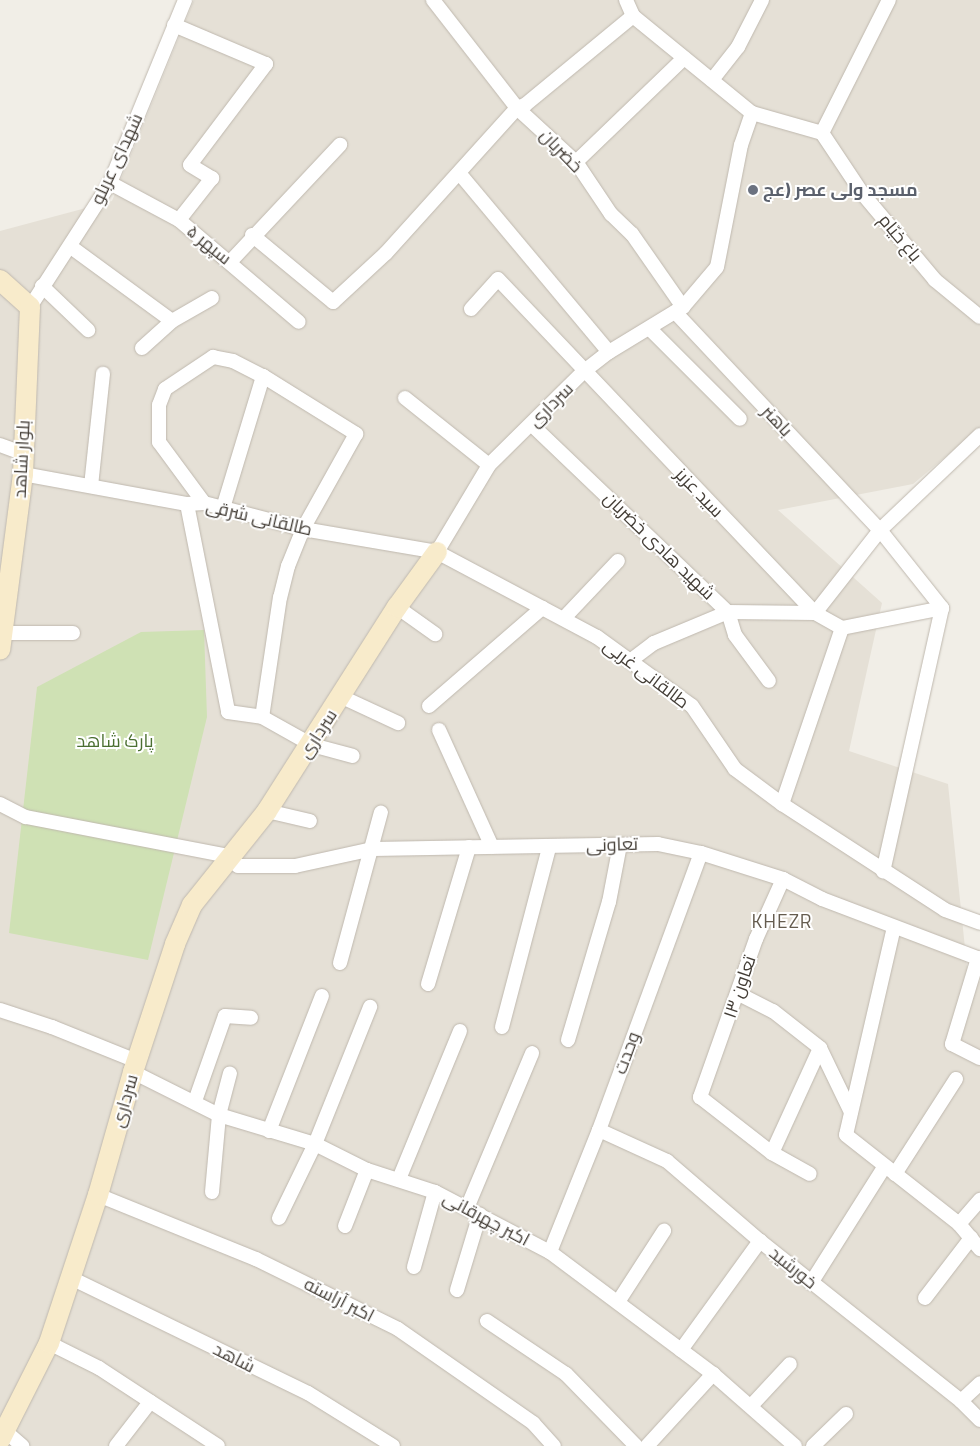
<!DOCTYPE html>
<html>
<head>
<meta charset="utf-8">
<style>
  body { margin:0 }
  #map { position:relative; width:980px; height:1446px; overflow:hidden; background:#f1eee7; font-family:"Titillium Web",Cairo,sans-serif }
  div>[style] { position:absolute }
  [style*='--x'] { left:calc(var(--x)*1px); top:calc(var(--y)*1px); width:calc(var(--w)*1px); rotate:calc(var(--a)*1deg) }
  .residential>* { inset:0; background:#e5e0d6 }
  .green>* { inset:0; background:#cfe1b4 }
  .roads { filter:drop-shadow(0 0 1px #bfb8ae) drop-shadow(0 0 1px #bfb8ae) }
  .minor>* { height:14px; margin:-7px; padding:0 7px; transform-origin:7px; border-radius:7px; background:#fff }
  .secondary>* { height:20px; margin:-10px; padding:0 10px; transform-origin:10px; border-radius:10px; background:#f8ebcb }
  .dots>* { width:14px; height:14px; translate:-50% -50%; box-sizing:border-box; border:2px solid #fff; border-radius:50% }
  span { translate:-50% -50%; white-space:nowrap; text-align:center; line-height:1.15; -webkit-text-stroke:4px #fff; paint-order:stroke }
  .street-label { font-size:18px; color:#443e37 }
  .worship-label { font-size:18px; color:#5b616d; font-weight:700 }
  .left { translate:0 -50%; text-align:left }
  .park-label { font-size:18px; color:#4b6f31 }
  .neighbourhood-label { font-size:19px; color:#655c4f; letter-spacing:1px }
</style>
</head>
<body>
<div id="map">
  <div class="residential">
    <div style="clip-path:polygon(194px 0,980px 0,980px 428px,913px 484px,778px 510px,882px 603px,849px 751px,948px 784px,968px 977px,980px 981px,980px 1446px,0 1446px,0 231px,112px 201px)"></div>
  </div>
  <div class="green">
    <div style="clip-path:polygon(204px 630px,207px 717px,148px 960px,9px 933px,37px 687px,141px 632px)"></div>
  </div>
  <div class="roads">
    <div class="minor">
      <div style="--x:433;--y:0;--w:137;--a:52.1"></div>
      <div style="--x:517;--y:108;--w:80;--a:42.5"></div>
      <div style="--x:576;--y:162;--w:63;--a:56.1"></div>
      <div style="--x:611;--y:214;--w:29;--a:44"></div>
      <div style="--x:632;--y:234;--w:89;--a:55.1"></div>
      <div style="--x:626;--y:0;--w:17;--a:66"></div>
      <div style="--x:633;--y:16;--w:154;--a:39.2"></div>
      <div style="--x:752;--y:113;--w:73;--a:15.9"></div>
      <div style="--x:822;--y:133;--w:72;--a:56.3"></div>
      <div style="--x:862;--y:193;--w:114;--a:50"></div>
      <div style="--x:935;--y:280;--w:58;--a:39.4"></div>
      <div style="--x:174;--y:25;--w:100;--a:23"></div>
      <div style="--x:266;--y:64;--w:126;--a:127"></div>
      <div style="--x:190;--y:165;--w:26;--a:31"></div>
      <div style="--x:212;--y:178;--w:53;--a:128.2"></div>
      <div style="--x:712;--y:80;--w:42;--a:-51.8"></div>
      <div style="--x:738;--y:47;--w:53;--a:-62.9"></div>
      <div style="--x:822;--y:133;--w:149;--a:-63.3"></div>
      <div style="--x:576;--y:162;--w:150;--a:-43.9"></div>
      <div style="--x:460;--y:174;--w:232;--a:50.1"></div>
      <div style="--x:110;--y:183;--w:78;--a:28.2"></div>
      <div style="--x:179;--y:220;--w:157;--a:40.4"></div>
      <div style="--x:252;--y:235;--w:105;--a:39.6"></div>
      <div style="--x:333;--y:302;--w:72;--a:-42.8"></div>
      <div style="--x:386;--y:253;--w:195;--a:-47.9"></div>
      <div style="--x:517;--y:108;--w:9;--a:-21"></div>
      <div style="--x:525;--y:105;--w:140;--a:-39.5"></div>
      <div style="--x:71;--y:247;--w:125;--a:36.2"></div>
      <div style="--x:230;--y:262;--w:161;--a:-46.8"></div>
      <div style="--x:42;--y:286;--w:64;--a:43.7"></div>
      <div style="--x:30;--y:307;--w:148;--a:-57.2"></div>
      <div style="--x:110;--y:183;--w:198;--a:-67.7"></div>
      <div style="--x:471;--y:309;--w:40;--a:-48"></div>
      <div style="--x:498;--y:279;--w:460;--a:46.5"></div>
      <div style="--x:815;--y:613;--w:31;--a:29"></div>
      <div style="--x:842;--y:628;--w:186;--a:108.8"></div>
      <div style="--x:675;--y:312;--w:299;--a:46.8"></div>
      <div style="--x:880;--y:530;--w:100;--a:51.5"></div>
      <div style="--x:942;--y:608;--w:270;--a:102.6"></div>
      <div style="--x:650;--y:329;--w:127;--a:45"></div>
      <div style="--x:142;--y:348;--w:40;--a:-42"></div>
      <div style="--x:172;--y:321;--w:46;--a:-29.9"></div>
      <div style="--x:405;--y:398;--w:107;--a:38.6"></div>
      <div style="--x:532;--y:425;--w:271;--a:43.7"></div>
      <div style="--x:728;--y:612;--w:24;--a:73"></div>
      <div style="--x:735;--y:635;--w:57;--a:53.5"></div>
      <div style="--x:0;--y:445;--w:23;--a:20"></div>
      <div style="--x:23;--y:474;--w:167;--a:10.4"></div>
      <div style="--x:187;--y:504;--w:17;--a:-3"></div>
      <div style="--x:204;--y:503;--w:102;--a:14.7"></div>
      <div style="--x:303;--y:529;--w:136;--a:9.7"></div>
      <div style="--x:437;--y:552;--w:181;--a:28"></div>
      <div style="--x:597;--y:637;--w:117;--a:36"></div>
      <div style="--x:692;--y:706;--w:76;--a:55.7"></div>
      <div style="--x:735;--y:769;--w:59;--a:36.7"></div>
      <div style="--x:782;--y:804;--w:194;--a:33"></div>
      <div style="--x:945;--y:910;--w:37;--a:20"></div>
      <div style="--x:91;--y:486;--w:113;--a:-83.9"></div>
      <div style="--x:204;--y:503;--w:76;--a:-126.4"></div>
      <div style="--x:159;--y:442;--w:37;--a:-90"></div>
      <div style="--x:159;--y:405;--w:17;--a:-69"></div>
      <div style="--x:165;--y:389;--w:58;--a:-33.7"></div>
      <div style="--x:213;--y:357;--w:20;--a:11"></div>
      <div style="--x:233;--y:361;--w:34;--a:27"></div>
      <div style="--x:263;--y:376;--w:110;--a:31.9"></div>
      <div style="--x:356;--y:434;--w:109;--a:119.2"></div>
      <div style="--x:303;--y:529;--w:40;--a:112"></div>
      <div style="--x:288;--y:566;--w:32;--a:104"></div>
      <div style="--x:280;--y:597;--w:121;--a:98.5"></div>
      <div style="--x:187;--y:504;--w:212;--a:78.8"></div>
      <div style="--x:228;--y:712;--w:34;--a:8"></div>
      <div style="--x:262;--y:717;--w:57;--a:29.2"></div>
      <div style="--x:312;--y:745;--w:42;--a:15"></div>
      <div style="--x:223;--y:508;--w:138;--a:-73.1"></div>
      <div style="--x:437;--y:552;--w:101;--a:-59.1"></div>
      <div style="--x:489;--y:465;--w:132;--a:-44.7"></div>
      <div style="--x:583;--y:372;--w:33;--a:-38"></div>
      <div style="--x:609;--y:352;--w:87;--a:-31.3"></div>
      <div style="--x:683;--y:307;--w:52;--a:-49.6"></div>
      <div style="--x:717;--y:267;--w:124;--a:-78.9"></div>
      <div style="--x:741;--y:145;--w:34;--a:-71"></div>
      <div style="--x:397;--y:607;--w:47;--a:35.4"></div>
      <div style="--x:815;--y:613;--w:105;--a:-51.9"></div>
      <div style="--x:880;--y:530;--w:138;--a:-43.5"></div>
      <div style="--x:565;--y:617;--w:77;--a:-46.6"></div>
      <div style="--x:842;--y:628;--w:102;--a:-11.3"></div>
      <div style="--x:2;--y:633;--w:71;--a:0"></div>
      <div style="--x:630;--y:661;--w:30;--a:-37"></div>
      <div style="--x:654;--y:643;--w:80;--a:-22.7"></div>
      <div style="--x:728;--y:612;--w:87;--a:0.7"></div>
      <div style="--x:342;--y:697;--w:62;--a:24.9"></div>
      <div style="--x:429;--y:706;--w:150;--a:-40.9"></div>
      <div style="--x:439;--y:730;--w:128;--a:65.6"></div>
      <div style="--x:0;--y:804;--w:29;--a:27"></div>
      <div style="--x:26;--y:817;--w:207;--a:10.9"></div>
      <div style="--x:229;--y:856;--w:13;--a:48"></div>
      <div style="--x:238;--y:866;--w:57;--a:0"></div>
      <div style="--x:295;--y:866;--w:80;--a:-12.3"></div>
      <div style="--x:373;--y:849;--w:285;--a:-1"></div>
      <div style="--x:658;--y:844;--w:44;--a:11.8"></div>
      <div style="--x:701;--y:853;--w:86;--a:17.6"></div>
      <div style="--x:783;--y:879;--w:44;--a:27.1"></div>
      <div style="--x:822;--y:899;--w:169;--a:20.8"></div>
      <div style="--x:267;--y:811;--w:44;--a:13.1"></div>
      <div style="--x:783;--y:879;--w:66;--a:114.2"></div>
      <div style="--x:756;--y:939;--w:168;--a:109.5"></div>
      <div style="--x:700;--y:1097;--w:91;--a:37.9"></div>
      <div style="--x:772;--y:1153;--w:43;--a:28.9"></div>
      <div style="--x:894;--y:927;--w:213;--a:103"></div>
      <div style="--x:846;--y:1135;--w:144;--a:38.2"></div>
      <div style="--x:959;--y:1224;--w:33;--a:50"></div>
      <div style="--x:978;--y:958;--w:90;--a:106.8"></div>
      <div style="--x:952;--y:1044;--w:31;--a:27"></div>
      <div style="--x:340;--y:963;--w:156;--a:-74.8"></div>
      <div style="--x:428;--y:984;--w:143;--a:-73.3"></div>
      <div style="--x:739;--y:994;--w:38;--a:27"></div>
      <div style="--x:773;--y:1011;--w:60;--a:38.2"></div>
      <div style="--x:820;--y:1048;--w:71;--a:64.2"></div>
      <div style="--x:0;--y:1010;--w:55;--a:18.1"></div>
      <div style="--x:52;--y:1027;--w:91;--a:22"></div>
      <div style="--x:502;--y:1027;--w:185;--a:-75.3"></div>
      <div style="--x:568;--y:1040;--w:144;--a:-73.5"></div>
      <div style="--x:609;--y:902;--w:58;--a:-79.1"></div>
      <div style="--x:133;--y:1072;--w:96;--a:26.6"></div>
      <div style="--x:219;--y:1115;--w:100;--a:16.8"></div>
      <div style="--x:315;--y:1144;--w:58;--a:26.6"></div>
      <div style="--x:367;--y:1170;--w:71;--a:17.9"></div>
      <div style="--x:435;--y:1192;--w:130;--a:27.6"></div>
      <div style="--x:550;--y:1252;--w:204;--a:36.8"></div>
      <div style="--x:713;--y:1374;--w:109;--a:41.3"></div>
      <div style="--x:195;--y:1101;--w:90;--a:-70.6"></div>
      <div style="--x:225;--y:1016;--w:26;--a:4"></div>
      <div style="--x:599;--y:1130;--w:75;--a:24.5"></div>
      <div style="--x:667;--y:1161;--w:123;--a:40.7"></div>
      <div style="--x:760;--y:1241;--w:257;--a:38.5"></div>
      <div style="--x:961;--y:1401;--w:27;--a:45"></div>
      <div style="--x:269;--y:1131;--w:145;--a:-68.6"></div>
      <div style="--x:772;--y:1153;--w:115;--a:-65.4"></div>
      <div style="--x:895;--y:1174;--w:113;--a:-57.3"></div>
      <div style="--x:399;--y:1179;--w:160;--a:-67.6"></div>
      <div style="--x:212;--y:1192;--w:77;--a:-84.8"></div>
      <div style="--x:219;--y:1115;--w:43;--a:-75.3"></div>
      <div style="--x:98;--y:1195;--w:170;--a:22.1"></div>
      <div style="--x:256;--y:1259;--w:158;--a:26.2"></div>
      <div style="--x:398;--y:1329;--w:165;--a:34.8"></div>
      <div style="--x:533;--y:1423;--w:31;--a:48"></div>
      <div style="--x:467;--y:1208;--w:168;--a:-67.2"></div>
      <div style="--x:279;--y:1218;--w:82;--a:-64.1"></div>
      <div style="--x:315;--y:1144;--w:148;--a:-68.1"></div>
      <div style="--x:959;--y:1224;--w:32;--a:-49"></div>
      <div style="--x:345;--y:1226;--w:60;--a:-68.6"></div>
      <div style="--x:550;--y:1252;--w:131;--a:-68.1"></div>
      <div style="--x:599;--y:1130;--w:295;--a:-69.8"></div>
      <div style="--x:414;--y:1267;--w:78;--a:-74.4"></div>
      <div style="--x:71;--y:1278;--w:263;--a:25.9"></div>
      <div style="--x:308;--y:1393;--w:100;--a:31.9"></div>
      <div style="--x:811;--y:1283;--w:138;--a:-57.7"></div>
      <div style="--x:457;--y:1290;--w:79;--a:-73.2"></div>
      <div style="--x:925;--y:1298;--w:76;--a:-52.5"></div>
      <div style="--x:618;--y:1302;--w:85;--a:-57.1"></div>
      <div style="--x:487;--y:1321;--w:95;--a:33.9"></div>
      <div style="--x:566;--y:1374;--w:100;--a:45.8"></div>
      <div style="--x:49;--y:1343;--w:56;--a:26.6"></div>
      <div style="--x:99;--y:1368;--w:142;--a:33.2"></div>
      <div style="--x:681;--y:1350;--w:135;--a:-54.1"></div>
      <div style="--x:961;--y:1401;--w:26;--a:-43"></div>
      <div style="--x:751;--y:1406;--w:57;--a:-47.1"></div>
      <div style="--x:5;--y:1431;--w:23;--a:41"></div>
      <div style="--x:116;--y:1446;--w:56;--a:-52.3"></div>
      <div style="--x:647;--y:1446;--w:98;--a:-47.5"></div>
      <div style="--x:813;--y:1446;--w:46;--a:-44.1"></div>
    </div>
    <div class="secondary">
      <div style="--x:0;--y:280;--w:40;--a:42"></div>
      <div style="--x:30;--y:307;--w:167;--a:92.4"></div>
      <div style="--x:23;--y:474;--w:177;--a:97.4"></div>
      <div style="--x:0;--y:1440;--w:109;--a:-63.2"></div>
      <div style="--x:49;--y:1343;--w:156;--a:-71.7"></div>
      <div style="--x:98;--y:1195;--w:128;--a:-74.1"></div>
      <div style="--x:133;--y:1072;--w:135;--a:-71.8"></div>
      <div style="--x:175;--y:944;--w:43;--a:-66.4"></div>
      <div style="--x:192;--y:905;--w:120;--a:-51.4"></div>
      <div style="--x:267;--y:811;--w:242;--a:-57.5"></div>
      <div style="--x:397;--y:607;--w:68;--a:-54"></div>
    </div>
  </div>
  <div class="dots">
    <div style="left:753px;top:190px;background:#6b7280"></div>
  </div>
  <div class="street-label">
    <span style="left:561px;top:151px;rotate:46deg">خضریان</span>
    <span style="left:117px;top:159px;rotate:-65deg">شهدای عربلو</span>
    <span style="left:900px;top:238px;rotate:50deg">باغ خیّام</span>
    <span style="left:209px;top:245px;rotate:39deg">سپهر ۵</span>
    <span style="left:551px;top:405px;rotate:-45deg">سرداری</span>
    <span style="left:777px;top:421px;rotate:47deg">باهنر</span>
    <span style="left:22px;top:459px;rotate:-87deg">بلوار شاهد</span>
    <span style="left:699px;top:493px;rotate:46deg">سید عزیز</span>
    <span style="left:259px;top:518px;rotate:13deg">طالقانی شرقی</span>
    <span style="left:659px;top:546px;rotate:44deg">شهید هادی خضریان</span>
    <span style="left:646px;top:674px;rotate:37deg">طالقانی غربی</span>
    <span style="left:318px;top:734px;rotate:-57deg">سرداری</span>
    <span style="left:612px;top:845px;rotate:-2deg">تعاونی</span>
    <span style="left:740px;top:987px;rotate:-71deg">تعاون ۱۳</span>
    <span style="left:627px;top:1053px;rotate:-70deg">وحدت</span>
    <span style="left:125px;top:1101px;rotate:-74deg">سرداری</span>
    <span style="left:486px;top:1219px;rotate:28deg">اکبر چهرقانی</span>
    <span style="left:793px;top:1268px;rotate:39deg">خورشید</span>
    <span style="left:339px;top:1300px;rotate:27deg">اکبر آراسته</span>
    <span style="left:234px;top:1358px;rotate:27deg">شاهد</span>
  </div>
  <div class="worship-label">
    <span class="left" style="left:763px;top:190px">مسجد ولی عصر (عج</span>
  </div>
  <div class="park-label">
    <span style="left:115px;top:741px">پارک شاهد</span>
  </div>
  <div class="neighbourhood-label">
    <span style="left:782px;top:921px">KHEZR</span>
  </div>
</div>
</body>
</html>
